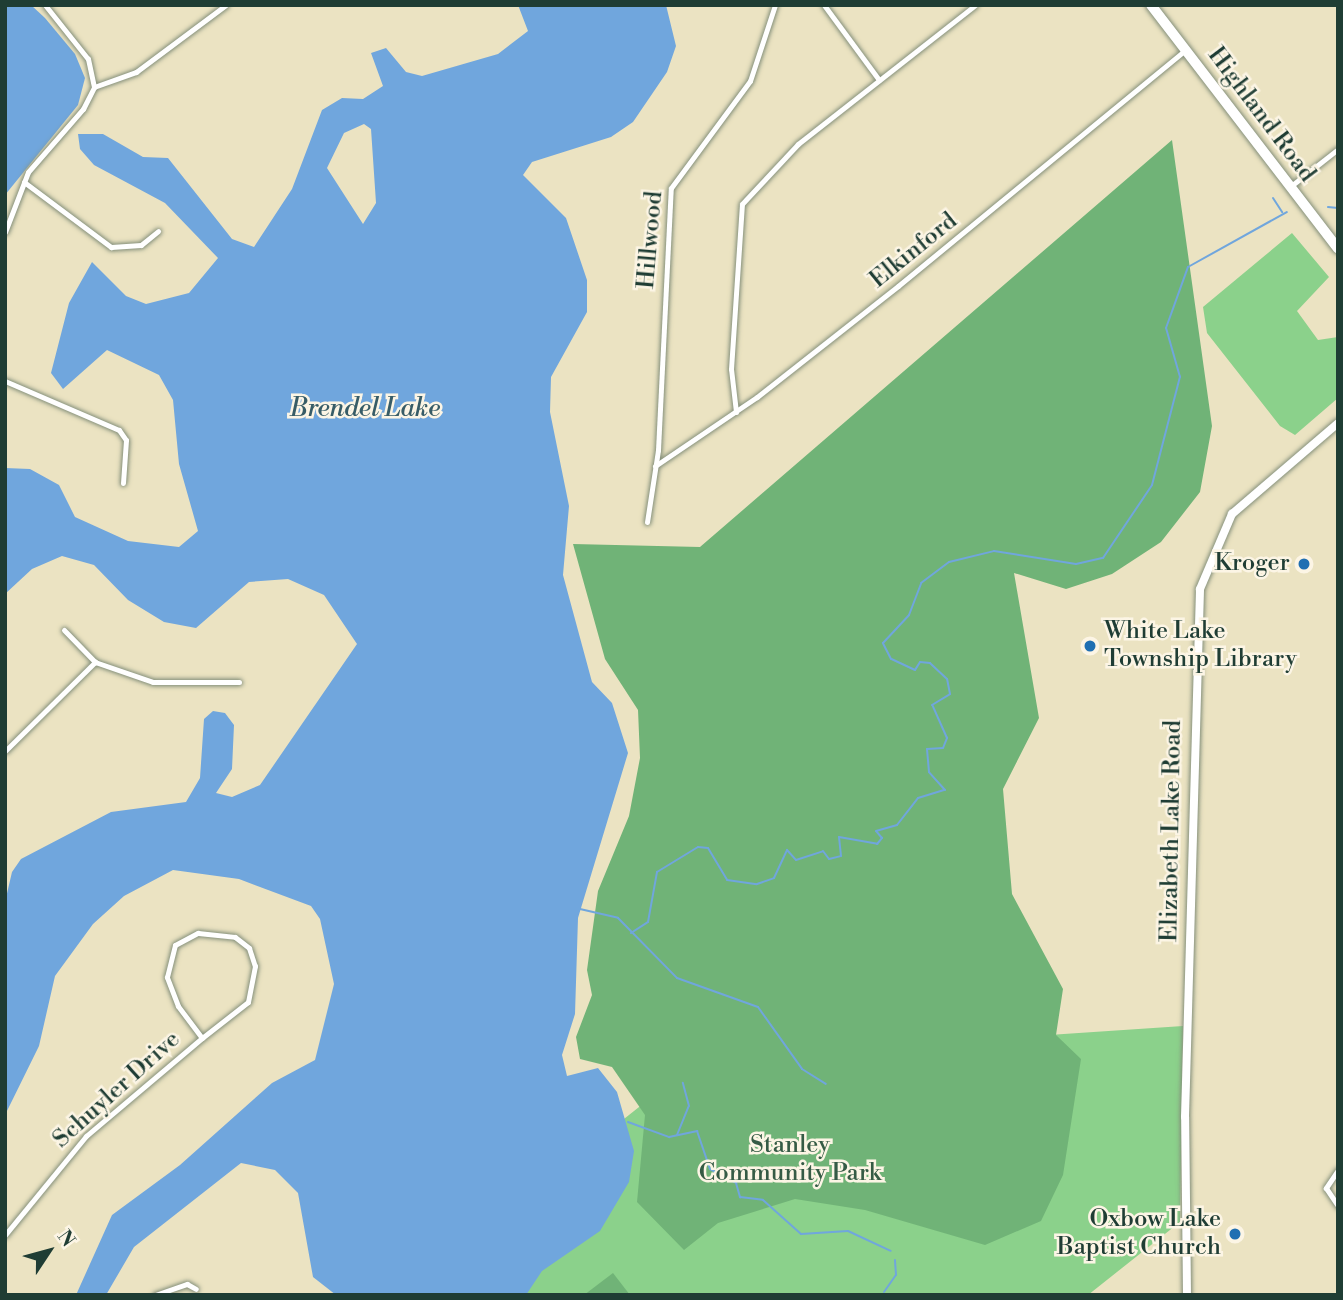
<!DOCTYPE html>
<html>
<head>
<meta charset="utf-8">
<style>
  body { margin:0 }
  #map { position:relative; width:1343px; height:1300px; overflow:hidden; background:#ebe3c2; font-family:"Libre Bodoni",serif }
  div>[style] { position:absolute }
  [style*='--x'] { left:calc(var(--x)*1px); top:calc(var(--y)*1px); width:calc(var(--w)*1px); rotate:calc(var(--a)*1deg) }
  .green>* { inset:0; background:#8bd18b }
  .forest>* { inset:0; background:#70b377 }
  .water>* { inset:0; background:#70a6dd }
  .stream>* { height:2px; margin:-1px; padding:0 1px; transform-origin:1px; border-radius:1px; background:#70a6dd }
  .roads { filter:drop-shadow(0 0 2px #85907b) drop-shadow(0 0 2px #85907b) }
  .street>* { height:5px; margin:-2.5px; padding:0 2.5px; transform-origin:2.5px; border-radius:2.5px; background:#fff }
  .secondary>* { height:8px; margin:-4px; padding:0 4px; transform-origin:4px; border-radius:4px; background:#fff }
  .highway>* { height:10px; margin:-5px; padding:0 5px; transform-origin:5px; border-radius:5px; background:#fff }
  .dots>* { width:19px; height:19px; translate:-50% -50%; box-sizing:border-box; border:4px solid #fcf5e5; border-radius:50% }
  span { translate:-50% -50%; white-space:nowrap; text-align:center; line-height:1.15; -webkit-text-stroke:5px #fcf5e5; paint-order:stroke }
  .street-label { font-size:24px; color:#1f3d34 }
  .poi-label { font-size:24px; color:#1f3d34 }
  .right { translate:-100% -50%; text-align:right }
  .left { translate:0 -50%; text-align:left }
  .park-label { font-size:24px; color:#355b45 }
  .water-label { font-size:26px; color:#375c67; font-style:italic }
  .frame { position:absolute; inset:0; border:7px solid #1f3d34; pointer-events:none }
  .north { position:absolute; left:14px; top:1216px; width:70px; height:70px; -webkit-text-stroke:5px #fcf5e5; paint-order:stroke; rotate:54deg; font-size:19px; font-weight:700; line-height:28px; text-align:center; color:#1f3d34 }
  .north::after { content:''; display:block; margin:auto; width:24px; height:32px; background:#1f3d34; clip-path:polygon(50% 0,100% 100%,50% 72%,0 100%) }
</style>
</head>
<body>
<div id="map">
  <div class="green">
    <div style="clip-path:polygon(1292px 233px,1329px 277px,1297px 311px,1318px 340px,1338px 337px,1338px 398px,1295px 435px,1280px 426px,1207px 333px,1203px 307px)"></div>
    <div style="clip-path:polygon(813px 969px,1034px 1036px,1183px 1026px,1180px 1222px,1088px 1295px,402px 1295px)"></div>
  </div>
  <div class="forest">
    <div style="clip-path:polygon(1172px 140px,1212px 426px,1200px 492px,1161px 542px,1112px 574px,1066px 589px,1014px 573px,1039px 718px,1003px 789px,1012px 894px,1063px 989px,1056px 1035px,1081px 1059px,1063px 1175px,1041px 1221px,985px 1245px,865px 1210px,795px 1199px,718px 1223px,684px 1250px,637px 1202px,645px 1115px,612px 1067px,580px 1059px,576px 1037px,592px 995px,587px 970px,598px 891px,629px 816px,640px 758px,638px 710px,605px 659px,573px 544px,700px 547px)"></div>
    <div style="clip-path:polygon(613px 1273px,630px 1295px,584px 1295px)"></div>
  </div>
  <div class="water">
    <div style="clip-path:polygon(5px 5px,31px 5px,45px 18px,75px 54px,85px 78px,78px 105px,5px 195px)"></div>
    <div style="clip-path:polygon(evenodd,518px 5px,666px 5px,676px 46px,667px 72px,633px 122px,611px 137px,532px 162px,523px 175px,566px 218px,587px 280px,587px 312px,551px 377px,550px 412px,569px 506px,563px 575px,592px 682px,612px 703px,628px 753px,578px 918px,575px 1014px,562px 1055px,567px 1076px,598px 1068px,617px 1092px,634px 1151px,629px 1182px,600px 1231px,542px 1271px,526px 1295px,336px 1295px,313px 1277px,298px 1193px,275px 1170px,241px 1163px,134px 1247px,106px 1295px,76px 1295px,112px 1215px,180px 1165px,272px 1083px,315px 1060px,334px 984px,320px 919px,311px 906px,239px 879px,173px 870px,124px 896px,93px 924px,55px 976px,39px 1046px,5px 1115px,5px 902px,12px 872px,21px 859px,111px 812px,186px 802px,200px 778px,204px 719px,213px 711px,225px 713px,234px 725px,232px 769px,216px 793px,232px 797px,260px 785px,357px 644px,324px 595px,288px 579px,249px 582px,196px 628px,164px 622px,128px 600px,94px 565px,62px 556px,32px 569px,5px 594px,5px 468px,30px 469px,59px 485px,75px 517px,128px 541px,179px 547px,198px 531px,179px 464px,173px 400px,159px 375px,107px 350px,63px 389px,51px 373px,69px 303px,92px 262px,126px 296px,146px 304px,189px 293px,218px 258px,165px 203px,94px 165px,80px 149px,78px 134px,103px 134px,143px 157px,168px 158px,232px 239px,254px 247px,292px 189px,322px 110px,342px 98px,363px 99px,383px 86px,371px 53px,386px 48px,406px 72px,422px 76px,498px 54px,528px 31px,518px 5px,364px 124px,371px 129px,376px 203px,363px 224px,327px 168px,344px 133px,364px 124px)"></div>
  </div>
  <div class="stream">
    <div style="--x:1273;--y:198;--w:17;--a:57"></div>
    <div style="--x:1328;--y:207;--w:10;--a:6"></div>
    <div style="--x:580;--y:909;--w:39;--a:13"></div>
    <div style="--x:618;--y:918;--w:84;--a:45.5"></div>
    <div style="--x:677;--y:978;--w:86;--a:19.7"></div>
    <div style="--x:758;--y:1007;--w:76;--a:54.6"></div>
    <div style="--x:802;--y:1069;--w:28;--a:32"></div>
    <div style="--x:631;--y:933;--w:20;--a:-33"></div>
    <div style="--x:648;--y:922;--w:51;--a:-79.8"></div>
    <div style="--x:657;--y:872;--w:48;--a:-31.4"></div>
    <div style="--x:698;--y:847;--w:10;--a:6"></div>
    <div style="--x:708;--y:848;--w:37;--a:59"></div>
    <div style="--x:727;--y:880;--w:30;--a:8"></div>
    <div style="--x:757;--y:884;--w:18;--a:-19"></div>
    <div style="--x:774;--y:878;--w:31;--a:-65"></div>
    <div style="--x:787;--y:850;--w:13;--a:48"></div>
    <div style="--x:796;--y:860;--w:28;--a:-18"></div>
    <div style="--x:823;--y:851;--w:10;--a:53"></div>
    <div style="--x:829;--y:859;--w:12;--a:-14"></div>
    <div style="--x:841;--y:856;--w:19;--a:-96"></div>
    <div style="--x:839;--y:837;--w:39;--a:10"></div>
    <div style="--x:877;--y:844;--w:8;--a:-50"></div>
    <div style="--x:882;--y:838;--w:9;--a:-131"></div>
    <div style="--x:876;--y:831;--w:22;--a:-16"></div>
    <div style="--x:897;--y:825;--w:34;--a:-52"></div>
    <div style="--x:918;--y:798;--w:28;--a:-17"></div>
    <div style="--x:945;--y:790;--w:24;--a:-132"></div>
    <div style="--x:929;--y:772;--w:23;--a:-95"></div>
    <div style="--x:927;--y:749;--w:16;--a:-4"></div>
    <div style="--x:943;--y:748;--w:11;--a:-68"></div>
    <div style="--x:947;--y:738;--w:36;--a:-114"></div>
    <div style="--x:932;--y:705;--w:21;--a:-31"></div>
    <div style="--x:950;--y:694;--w:15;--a:-101"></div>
    <div style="--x:947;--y:679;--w:23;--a:-137"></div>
    <div style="--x:930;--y:663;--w:10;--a:-174"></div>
    <div style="--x:920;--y:662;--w:9;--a:122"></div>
    <div style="--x:915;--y:670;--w:26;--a:-155"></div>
    <div style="--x:891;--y:659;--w:18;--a:-117"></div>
    <div style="--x:883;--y:643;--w:38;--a:-47"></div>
    <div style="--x:909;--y:615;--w:34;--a:-69"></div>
    <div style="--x:921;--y:583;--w:35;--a:-37"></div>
    <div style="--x:949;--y:562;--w:46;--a:-13.7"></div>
    <div style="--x:994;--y:551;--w:83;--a:9"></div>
    <div style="--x:1076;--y:564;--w:28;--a:-13"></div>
    <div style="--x:1103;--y:558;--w:88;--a:-56.1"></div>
    <div style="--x:1152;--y:485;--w:112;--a:-75.5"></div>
    <div style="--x:1180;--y:377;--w:51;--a:-105.9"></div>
    <div style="--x:1166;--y:328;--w:65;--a:-70.2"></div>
    <div style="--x:1188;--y:267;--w:113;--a:-29.1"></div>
    <div style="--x:628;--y:1122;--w:44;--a:20.1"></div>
    <div style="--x:669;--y:1137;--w:29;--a:-12"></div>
    <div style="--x:697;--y:1131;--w:40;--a:71.1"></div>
    <div style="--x:710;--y:1169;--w:30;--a:28"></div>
    <div style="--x:736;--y:1183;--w:15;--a:74"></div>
    <div style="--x:740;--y:1197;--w:23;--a:7"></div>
    <div style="--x:763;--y:1200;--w:51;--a:41.8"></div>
    <div style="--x:801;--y:1234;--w:47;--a:-3.7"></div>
    <div style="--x:848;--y:1231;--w:47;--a:24.9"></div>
    <div style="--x:677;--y:1135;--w:31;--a:-68"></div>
    <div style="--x:689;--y:1106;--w:24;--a:-105"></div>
    <div style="--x:884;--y:1292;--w:21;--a:-55"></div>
    <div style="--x:896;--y:1275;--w:15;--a:-94"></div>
  </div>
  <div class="roads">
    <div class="street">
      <div style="--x:824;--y:5;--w:93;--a:53.7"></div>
      <div style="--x:94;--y:87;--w:45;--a:-19.7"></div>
      <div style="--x:136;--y:72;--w:112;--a:-36.7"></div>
      <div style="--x:24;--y:182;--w:109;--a:36.8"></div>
      <div style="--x:111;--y:247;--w:30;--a:-4"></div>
      <div style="--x:141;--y:245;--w:22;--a:-39"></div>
      <div style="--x:1291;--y:186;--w:60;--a:-38.2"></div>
      <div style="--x:5;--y:232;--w:64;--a:-69"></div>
      <div style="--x:28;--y:172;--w:84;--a:-48.9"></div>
      <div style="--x:83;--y:109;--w:25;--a:-63"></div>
      <div style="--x:94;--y:87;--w:29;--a:-102"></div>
      <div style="--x:88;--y:59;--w:69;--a:-128.5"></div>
      <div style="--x:5;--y:381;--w:124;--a:23.3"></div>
      <div style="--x:119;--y:430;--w:12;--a:55"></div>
      <div style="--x:126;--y:440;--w:43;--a:94"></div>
      <div style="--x:736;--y:412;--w:43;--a:-96.6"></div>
      <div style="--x:731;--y:369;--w:165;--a:-86.2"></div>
      <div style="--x:742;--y:204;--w:82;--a:-47"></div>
      <div style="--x:798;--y:144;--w:225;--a:-38.1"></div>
      <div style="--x:655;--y:466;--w:123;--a:-34.1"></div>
      <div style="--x:757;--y:397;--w:179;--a:-38.2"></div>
      <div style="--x:898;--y:286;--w:372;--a:-39.4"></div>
      <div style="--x:647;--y:522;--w:73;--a:-81.3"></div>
      <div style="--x:658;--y:450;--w:262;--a:-87.2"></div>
      <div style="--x:671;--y:188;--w:133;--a:-53.6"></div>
      <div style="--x:750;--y:81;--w:80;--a:-71.8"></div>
      <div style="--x:64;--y:630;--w:45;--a:45.9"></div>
      <div style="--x:95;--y:662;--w:61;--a:19"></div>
      <div style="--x:153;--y:682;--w:86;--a:0"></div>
      <div style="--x:5;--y:751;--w:127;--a:-44.7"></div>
      <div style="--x:198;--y:933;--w:37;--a:6"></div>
      <div style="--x:235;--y:937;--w:18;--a:38"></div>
      <div style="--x:249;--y:948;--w:19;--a:72"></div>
      <div style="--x:255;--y:966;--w:37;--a:101"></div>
      <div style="--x:248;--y:1002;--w:58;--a:142"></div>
      <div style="--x:202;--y:1038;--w:40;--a:-127"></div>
      <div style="--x:178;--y:1006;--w:31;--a:-111"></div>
      <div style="--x:167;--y:977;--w:33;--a:-76"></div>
      <div style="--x:175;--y:945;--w:26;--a:-28"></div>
      <div style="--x:1338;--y:1170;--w:22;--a:124"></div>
      <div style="--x:1326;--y:1188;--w:22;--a:56"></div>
      <div style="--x:5;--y:1235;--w:128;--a:-50.7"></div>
      <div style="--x:86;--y:1136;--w:152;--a:-40.2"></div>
      <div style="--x:155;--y:1295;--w:34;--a:-19"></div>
      <div style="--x:187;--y:1284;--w:10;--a:29"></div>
    </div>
    <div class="secondary">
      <div style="--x:1187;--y:1295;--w:178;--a:-90.6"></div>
      <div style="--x:1185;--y:1117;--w:528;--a:-88.37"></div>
      <div style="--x:1200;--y:589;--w:82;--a:-66.9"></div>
      <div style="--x:1232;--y:514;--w:140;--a:-40.6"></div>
    </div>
    <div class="highway">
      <div style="--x:1151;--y:5;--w:307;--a:52.5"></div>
    </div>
  </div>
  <div class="dots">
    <div style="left:1304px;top:564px;background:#1f6fb2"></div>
    <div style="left:1090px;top:646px;background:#1f6fb2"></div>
    <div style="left:1235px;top:1234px;background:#1f6fb2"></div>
  </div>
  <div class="street-label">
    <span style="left:1261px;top:115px;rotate:53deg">Highland Road</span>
    <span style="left:651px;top:240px;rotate:-85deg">Hillwood</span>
    <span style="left:914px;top:251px;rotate:-39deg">Elkinford</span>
    <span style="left:1172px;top:831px;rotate:-89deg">Elizabeth Lake Road</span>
    <span style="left:117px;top:1090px;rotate:-42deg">Schuyler Drive</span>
  </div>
  <div class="poi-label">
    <span class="right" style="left:1290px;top:564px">Kroger</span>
    <span class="left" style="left:1104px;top:646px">White Lake<br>Township Library</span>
    <span class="right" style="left:1221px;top:1234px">Oxbow Lake<br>Baptist Church</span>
  </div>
  <div class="park-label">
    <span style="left:790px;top:1160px">Stanley<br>Community Park</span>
  </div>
  <div class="water-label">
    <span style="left:365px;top:409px">Brendel Lake</span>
  </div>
  <div class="frame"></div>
  <div class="north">N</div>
</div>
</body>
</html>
